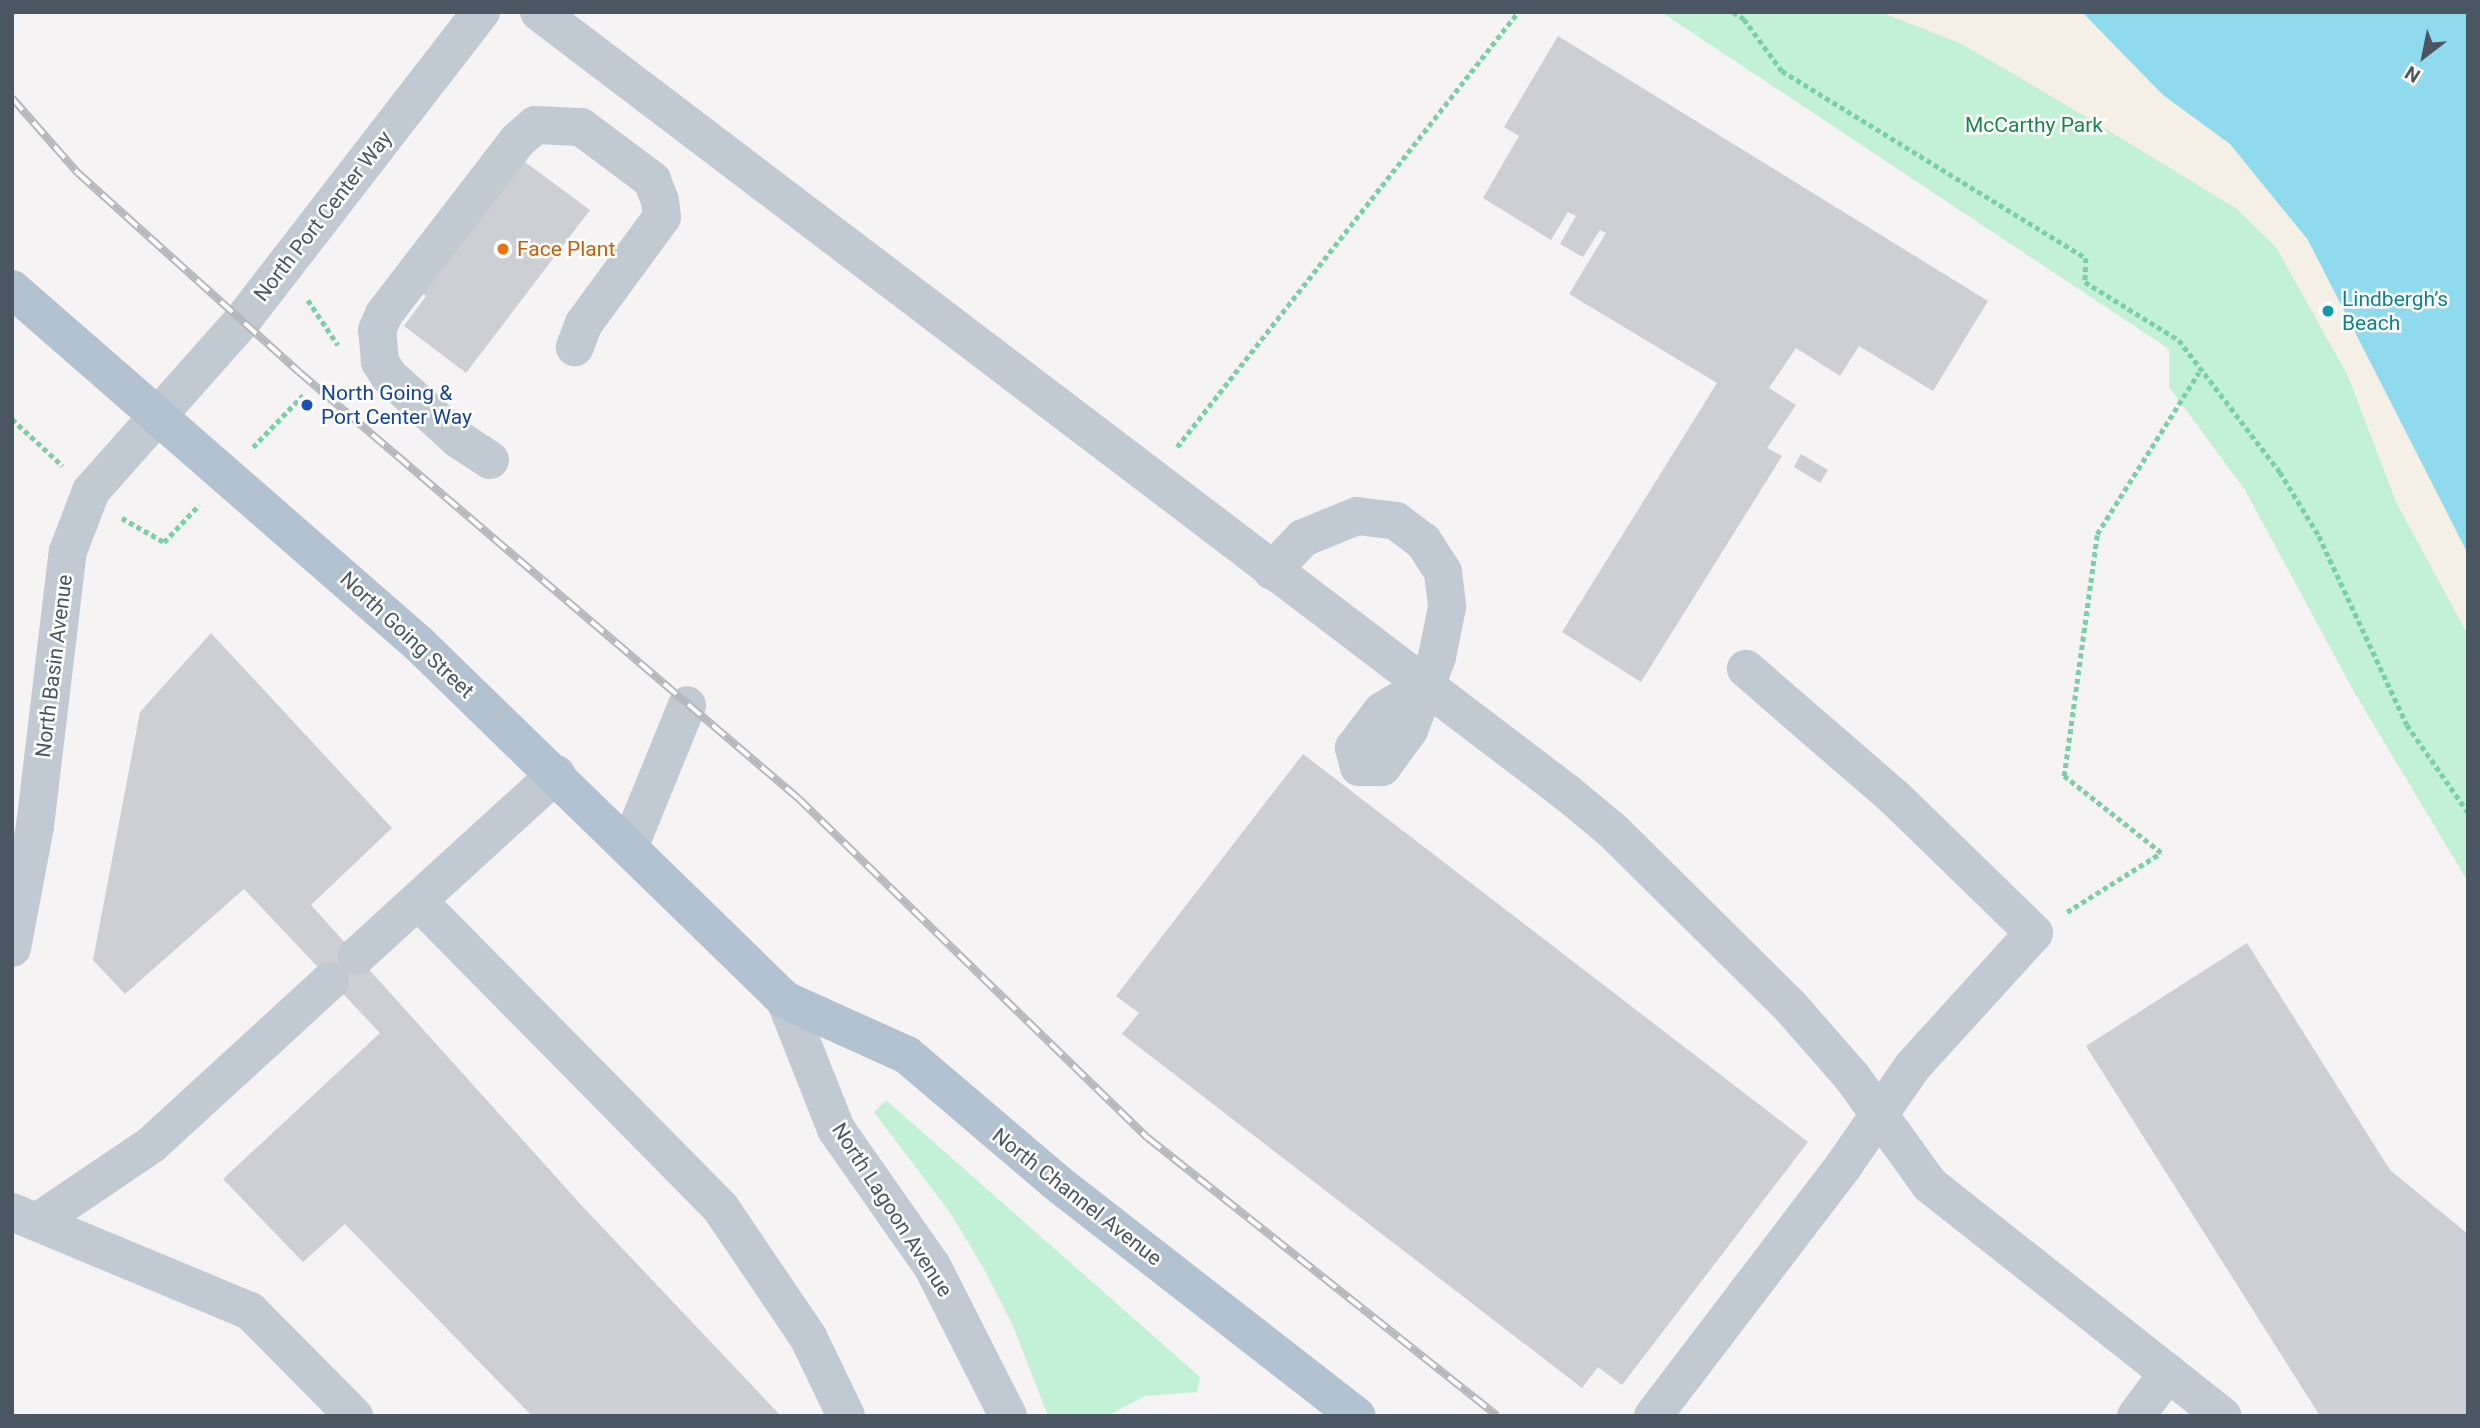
<!DOCTYPE html>
<html>
<head>
<meta charset="utf-8">
<style>
  body { margin:0 }
  #map { position:relative; width:2480px; height:1428px; overflow:hidden; background:#f5f3f3; font-family:Roboto,sans-serif }
  div>[style] { position:absolute }
  [style*='--x'] { left:calc(var(--x)*1px); top:calc(var(--y)*1px); width:calc(var(--w)*1px); rotate:calc(var(--a)*1deg) }
  .green>* { inset:0; background:#c3f1d5 }
  .sand>* { inset:0; background:#f5f0e5 }
  .water>* { inset:0; background:#90daee }
  .building>* { inset:0; background:#cdcfd5 }
  .path>* { height:4.5px; margin-top:-2.25px; transform-origin:0; background:repeating-linear-gradient(90deg,#7ad0a6 0 5px,transparent 0 8.5px) }
  .minor>* { height:38px; margin:-19px; padding:0 19px; transform-origin:19px; border-radius:19px; background:#c1cad2 }
  .major>* { height:38px; margin:-19px; padding:0 19px; transform-origin:19px; border-radius:19px; background:#b3c2d1 }
  .rail>* { height:8px; margin-top:-4px; transform-origin:0; background:repeating-linear-gradient(90deg,#fff 0 16px,#b5b8bd 0 32px); box-sizing:border-box; border-block:2px solid #b5b8bd }
  .dots>* { width:19px; height:19px; translate:-50% -50%; box-sizing:border-box; border:4px solid #fff; border-radius:50% }
  span { translate:-50% -50%; white-space:nowrap; text-align:center; line-height:1.15; -webkit-text-stroke:5px #fff; paint-order:stroke }
  .park-label { font-size:21px; color:#17864f }
  .street-label { font-size:21px; color:#4a5661 }
  .food-label { font-size:21px; color:#c56008 }
  .left { translate:0 -50%; text-align:left }
  .culture-label { font-size:21px; color:#0d838f }
  .transit-label { font-size:21px; color:#164399 }
  .frame { position:absolute; inset:0; border:14px solid #4a5661; pointer-events:none }
  .north { position:absolute; left:2389px; top:21px; width:70px; height:70px; -webkit-text-stroke:5px #fff; paint-order:stroke; rotate:212deg; font-size:19px; font-weight:700; line-height:28px; text-align:center; color:#4a5661 }
  .north::after { content:''; display:block; margin:auto; width:24px; height:32px; background:#4a5661; clip-path:polygon(50% 0,100% 100%,50% 72%,0 100%) }
</style>
</head>
<body>
<div id="map">
  <div class="green">
    <div style="clip-path:polygon(1661px 12px,2082px 12px,2163px 95px,2230px 144px,2468px 554px,2468px 882px,2354px 692px,2245px 490px,2169px 387px,2169px 349px)"></div>
    <div style="clip-path:polygon(886px 1100px,1200px 1377px,1197px 1392px,1145px 1396px,1107px 1416px,1048px 1416px,1013px 1326px,984px 1269px,951px 1214px,874px 1112px)"></div>
  </div>
  <div class="sand">
    <div style="clip-path:polygon(1881px 12px,2082px 12px,2163px 95px,2230px 144px,2308px 240px,2468px 554px,2468px 635px,2396px 502px,2348px 376px,2276px 247px,2237px 209px,2088px 118px,1962px 44px)"></div>
  </div>
  <div class="water">
    <div style="clip-path:polygon(2082px 12px,2468px 12px,2468px 554px,2308px 240px,2230px 144px,2163px 95px)"></div>
  </div>
  <div class="building">
    <div style="clip-path:polygon(1558px 36px,1988px 301px,1933px 391px,1859px 346px,1840px 376px,1796px 348px,1769px 388px,1796px 405px,1767px 448px,1782px 456px,1641px 682px,1562px 632px,1717px 383px,1569px 294px,1606px 233px,1600px 230px,1583px 257px,1560px 244px,1576px 216px,1568px 212px,1551px 240px,1483px 198px,1519px 136px,1504px 127px)"></div>
    <div style="clip-path:polygon(517px 156px,590px 210px,466px 373px,404px 326px,426px 296px,416px 288px)"></div>
    <div style="clip-path:polygon(1801px 454px,1828px 470px,1820px 483px,1794px 467px)"></div>
    <div style="clip-path:polygon(211px 633px,392px 828px,311px 905px,583px 1207px,781px 1416px,532px 1416px,345px 1224px,303px 1262px,223px 1179px,380px 1033px,244px 889px,125px 994px,93px 960px,140px 712px)"></div>
    <div style="clip-path:polygon(1303px 754px,1808px 1142px,1622px 1385px,1598px 1367px,1582px 1388px,1122px 1034px,1139px 1013px,1116px 996px)"></div>
    <div style="clip-path:polygon(2247px 943px,2390px 1170px,2468px 1234px,2468px 1416px,2320px 1416px,2086px 1046px)"></div>
  </div>
  <div class="path">
    <div style="--x:1733;--y:12;--w:13;--a:32"></div>
    <div style="--x:1744;--y:19;--w:64;--a:53.8"></div>
    <div style="--x:1782;--y:71;--w:357;--a:31.6"></div>
    <div style="--x:2086;--y:258;--w:24;--a:92"></div>
    <div style="--x:2085;--y:282;--w:110;--a:31.7"></div>
    <div style="--x:2179;--y:340;--w:166;--a:52.6"></div>
    <div style="--x:2280;--y:472;--w:75;--a:58.6"></div>
    <div style="--x:2319;--y:536;--w:208;--a:65"></div>
    <div style="--x:2407;--y:725;--w:106;--a:55"></div>
    <div style="--x:308;--y:300;--w:54;--a:56.3"></div>
    <div style="--x:12;--y:419;--w:69;--a:42.7"></div>
    <div style="--x:253;--y:447;--w:72;--a:-46.1"></div>
    <div style="--x:1177;--y:447;--w:553;--a:-51.91"></div>
    <div style="--x:122;--y:518;--w:48;--a:29.7"></div>
    <div style="--x:164;--y:542;--w:51;--a:-46.6"></div>
    <div style="--x:2067;--y:912;--w:111;--a:-32.1"></div>
    <div style="--x:2161;--y:853;--w:124;--a:-141.6"></div>
    <div style="--x:2064;--y:776;--w:244;--a:-82.2"></div>
    <div style="--x:2097;--y:534;--w:191;--a:-57.8"></div>
  </div>
  <div class="minor">
    <div style="--x:539;--y:12;--w:1290;--a:37.22"></div>
    <div style="--x:1566;--y:792;--w:61;--a:39.7"></div>
    <div style="--x:1613;--y:831;--w:247;--a:44.7"></div>
    <div style="--x:1789;--y:1005;--w:96;--a:48.8"></div>
    <div style="--x:1852;--y:1077;--w:133;--a:54.2"></div>
    <div style="--x:1930;--y:1185;--w:373;--a:38.3"></div>
    <div style="--x:490;--y:460;--w:38;--a:-147"></div>
    <div style="--x:458;--y:439;--w:93;--a:-137.6"></div>
    <div style="--x:389;--y:376;--w:17;--a:-123"></div>
    <div style="--x:380;--y:362;--w:32;--a:-95"></div>
    <div style="--x:377;--y:330;--w:17;--a:-66"></div>
    <div style="--x:384;--y:314;--w:220;--a:-52.4"></div>
    <div style="--x:518;--y:140;--w:23;--a:-41"></div>
    <div style="--x:535;--y:125;--w:46;--a:2.5"></div>
    <div style="--x:581;--y:127;--w:89;--a:36.7"></div>
    <div style="--x:652;--y:180;--w:22;--a:69"></div>
    <div style="--x:660;--y:201;--w:16;--a:83"></div>
    <div style="--x:662;--y:217;--w:132;--a:126.3"></div>
    <div style="--x:584;--y:323;--w:26;--a:111"></div>
    <div style="--x:1272;--y:571;--w:45;--a:-46.8"></div>
    <div style="--x:1303;--y:538;--w:58;--a:-22.2"></div>
    <div style="--x:1357;--y:516;--w:39;--a:7"></div>
    <div style="--x:1396;--y:521;--w:34;--a:37"></div>
    <div style="--x:1423;--y:541;--w:37;--a:57"></div>
    <div style="--x:1443;--y:572;--w:35;--a:83"></div>
    <div style="--x:1447;--y:607;--w:51;--a:101.3"></div>
    <div style="--x:1437;--y:657;--w:78;--a:111"></div>
    <div style="--x:1409;--y:730;--w:46;--a:126.1"></div>
    <div style="--x:1382;--y:767;--w:23;--a:180"></div>
    <div style="--x:1359;--y:767;--w:20;--a:-105"></div>
    <div style="--x:1354;--y:748;--w:46;--a:-52.9"></div>
    <div style="--x:1382;--y:711;--w:49;--a:-30.8"></div>
    <div style="--x:630;--y:845;--w:151;--a:-67.8"></div>
    <div style="--x:418;--y:901;--w:430;--a:45.4"></div>
    <div style="--x:720;--y:1207;--w:157;--a:55.9"></div>
    <div style="--x:808;--y:1337;--w:88;--a:64.3"></div>
    <div style="--x:12;--y:948;--w:124;--a:-79.3"></div>
    <div style="--x:35;--y:826;--w:277;--a:-83.2"></div>
    <div style="--x:68;--y:551;--w:64;--a:-69"></div>
    <div style="--x:91;--y:491;--w:227;--a:-48.4"></div>
    <div style="--x:242;--y:321;--w:391;--a:-52.3"></div>
    <div style="--x:357;--y:956;--w:270;--a:-42.4"></div>
    <div style="--x:785;--y:1000;--w:139;--a:68.4"></div>
    <div style="--x:836;--y:1129;--w:167;--a:55"></div>
    <div style="--x:932;--y:1266;--w:168;--a:63.1"></div>
    <div style="--x:12;--y:1212;--w:258;--a:22.6"></div>
    <div style="--x:250;--y:1311;--w:148;--a:45.3"></div>
    <div style="--x:37;--y:1222;--w:138;--a:-34"></div>
    <div style="--x:151;--y:1145;--w:243;--a:-42.5"></div>
    <div style="--x:1653;--y:1416;--w:315;--a:-52.7"></div>
    <div style="--x:1844;--y:1165;--w:119;--a:-55.2"></div>
    <div style="--x:1912;--y:1067;--w:181;--a:-47.7"></div>
    <div style="--x:2034;--y:933;--w:195;--a:-135.8"></div>
    <div style="--x:1894;--y:797;--w:196;--a:-139.1"></div>
    <div style="--x:2136;--y:1416;--w:54;--a:-53.3"></div>
  </div>
  <div class="major">
    <div style="--x:12;--y:289;--w:539;--a:41.09"></div>
    <div style="--x:418;--y:643;--w:512;--a:44.21"></div>
    <div style="--x:785;--y:1000;--w:134;--a:24.3"></div>
    <div style="--x:907;--y:1055;--w:196;--a:40.4"></div>
    <div style="--x:1056;--y:1182;--w:381;--a:37.9"></div>
  </div>
  <div class="rail">
    <div style="--x:12;--y:98;--w:100;--a:48.7"></div>
    <div style="--x:78;--y:173;--w:297;--a:42"></div>
    <div style="--x:299;--y:372;--w:656;--a:40.49"></div>
    <div style="--x:798;--y:798;--w:488;--a:44.2"></div>
    <div style="--x:1148;--y:1138;--w:446;--a:38.5"></div>
  </div>
  <div class="dots">
    <div style="left:503px;top:249px;background:#e8710a"></div>
    <div style="left:2328px;top:311px;background:#0f9aa8"></div>
    <div style="left:307px;top:405px;background:#1a4fb4"></div>
  </div>
  <div class="park-label">
    <span style="left:2034px;top:125px">McCarthy Park</span>
  </div>
  <div class="street-label">
    <span style="left:323px;top:216px;rotate:-52deg">North Port Center Way</span>
    <span style="left:407px;top:635px;rotate:43deg">North Going Street</span>
    <span style="left:54px;top:666px;rotate:-83deg">North Basin Avenue</span>
    <span style="left:1077px;top:1197px;rotate:38deg">North Channel Avenue</span>
    <span style="left:892px;top:1210px;rotate:57deg">North Lagoon Avenue</span>
  </div>
  <div class="food-label">
    <span class="left" style="left:517px;top:249px">Face Plant</span>
  </div>
  <div class="culture-label">
    <span class="left" style="left:2342px;top:311px">Lindbergh’s<br>Beach</span>
  </div>
  <div class="transit-label">
    <span class="left" style="left:321px;top:405px">North Going &amp;<br>Port Center Way</span>
  </div>
  <div class="frame"></div>
  <div class="north">N</div>
</div>
</body>
</html>
